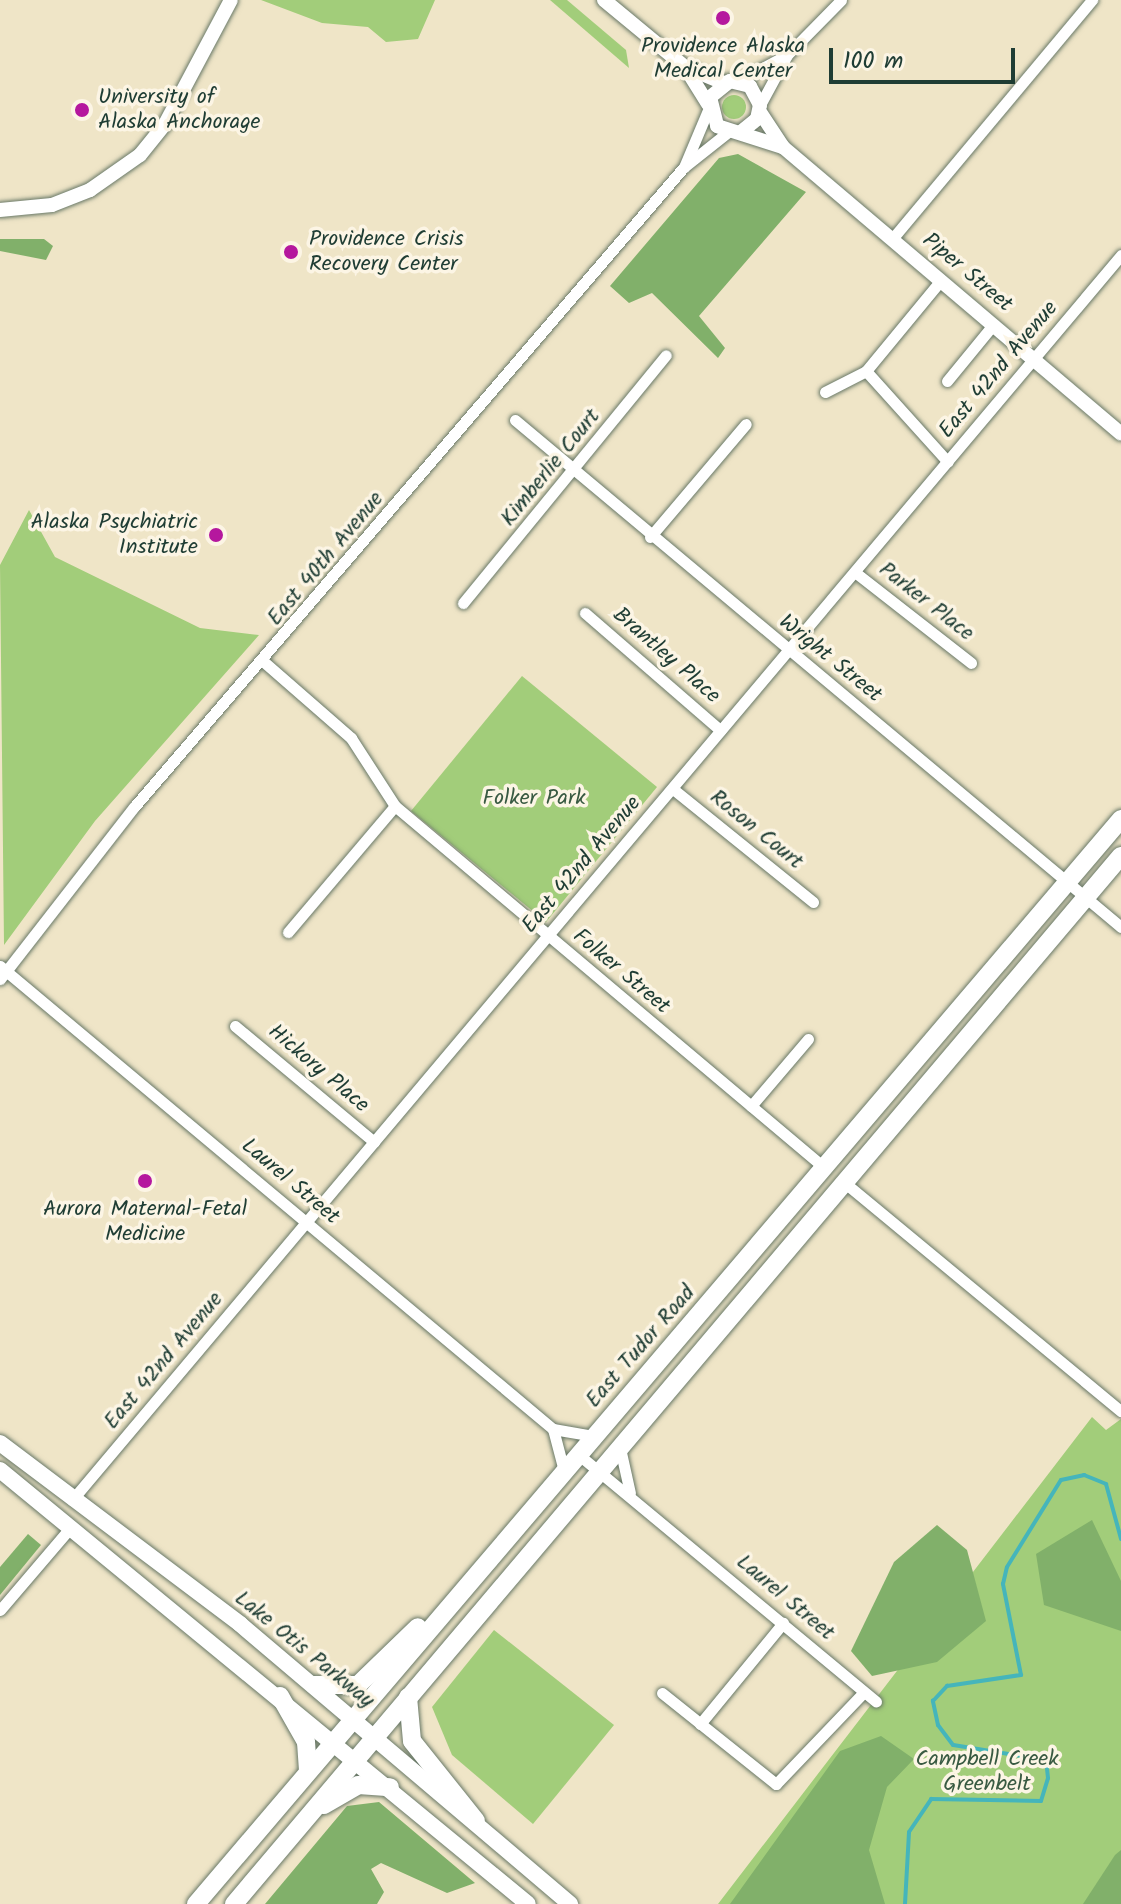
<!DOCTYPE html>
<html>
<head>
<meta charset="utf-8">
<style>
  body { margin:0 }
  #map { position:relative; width:1121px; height:1904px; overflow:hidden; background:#efe5c7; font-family:Kalam,sans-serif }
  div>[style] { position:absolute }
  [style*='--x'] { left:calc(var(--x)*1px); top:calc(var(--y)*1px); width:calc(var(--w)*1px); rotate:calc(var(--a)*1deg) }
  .green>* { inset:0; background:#a2cd7a }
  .round { border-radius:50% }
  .forest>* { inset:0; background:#81b06a }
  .stream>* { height:4px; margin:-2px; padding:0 2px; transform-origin:2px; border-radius:2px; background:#45b5bb }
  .roads { filter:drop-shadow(0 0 2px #687867) drop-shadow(0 0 2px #687867) }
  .minor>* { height:11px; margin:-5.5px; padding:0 5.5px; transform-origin:5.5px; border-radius:5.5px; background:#fff }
  .tertiary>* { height:14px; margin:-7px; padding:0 7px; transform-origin:7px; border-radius:7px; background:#fff }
  .secondary>* { height:16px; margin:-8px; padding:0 8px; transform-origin:8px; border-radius:8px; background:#fff }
  .primary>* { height:18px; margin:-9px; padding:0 9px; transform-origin:9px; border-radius:9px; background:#fff }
  .dots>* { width:22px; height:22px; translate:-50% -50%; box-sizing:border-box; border:4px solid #fcf5e5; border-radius:50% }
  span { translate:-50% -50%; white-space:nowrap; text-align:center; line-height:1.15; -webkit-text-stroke:7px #fcf5e5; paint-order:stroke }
  .poi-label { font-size:22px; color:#1f3d34 }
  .left { translate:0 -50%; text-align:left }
  .right { translate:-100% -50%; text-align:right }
  .street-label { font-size:22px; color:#1f3d34 }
  .park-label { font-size:22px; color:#395a42 }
  .scale { position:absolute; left:829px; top:48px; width:186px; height:36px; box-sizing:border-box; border:4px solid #1f3d34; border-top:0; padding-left:10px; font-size:24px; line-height:28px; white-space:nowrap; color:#1f3d34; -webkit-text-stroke:6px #fcf5e5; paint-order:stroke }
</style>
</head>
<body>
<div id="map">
  <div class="green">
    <div style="clip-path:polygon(261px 0,435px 0,418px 39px,386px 42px,368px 27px,322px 23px)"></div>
    <div style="clip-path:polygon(550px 0,567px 0,626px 50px,629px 68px)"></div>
    <div class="round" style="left:722px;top:95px;width:24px;height:24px"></div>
    <div style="clip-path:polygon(29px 510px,55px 557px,200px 628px,259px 635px,95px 821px,4px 945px,0 565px)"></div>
    <div style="clip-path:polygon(522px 676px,657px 787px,546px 922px,411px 811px)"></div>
    <div style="clip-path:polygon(1092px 1417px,1106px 1430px,1121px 1419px,1121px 1904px,718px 1904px)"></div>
    <div style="clip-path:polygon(494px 1630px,614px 1725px,533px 1824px,452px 1755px,432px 1707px)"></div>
  </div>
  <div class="forest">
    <div style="clip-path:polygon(738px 154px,806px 192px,699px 316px,725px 348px,718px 358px,652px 293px,629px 303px,610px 286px,719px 158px)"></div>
    <div style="clip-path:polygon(0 239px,44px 239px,53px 246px,46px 260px,0 251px)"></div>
    <div style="clip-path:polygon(1092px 1520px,1121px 1581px,1121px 1631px,1044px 1605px,1036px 1554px)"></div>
    <div style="clip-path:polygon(937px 1525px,967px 1550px,986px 1621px,937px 1662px,872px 1676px,851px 1651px,894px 1562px)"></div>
    <div style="clip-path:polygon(28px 1534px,41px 1545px,0 1595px,0 1567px)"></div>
    <div style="clip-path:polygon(881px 1736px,914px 1759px,887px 1787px,869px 1850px,885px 1904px,730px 1904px,840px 1751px)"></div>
    <div style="clip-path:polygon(379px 1802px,475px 1883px,447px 1893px,381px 1863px,371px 1869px,384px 1892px,377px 1904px,265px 1904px,347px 1806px)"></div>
    <div style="clip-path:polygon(1121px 1850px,1121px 1904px,1083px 1904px,1115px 1855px)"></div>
  </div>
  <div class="stream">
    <div style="--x:905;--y:1904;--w:72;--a:-86.8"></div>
    <div style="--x:909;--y:1832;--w:40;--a:-56"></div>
    <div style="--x:931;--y:1799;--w:110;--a:1"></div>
    <div style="--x:1041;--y:1801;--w:24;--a:-73"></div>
    <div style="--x:1048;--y:1778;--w:18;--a:-96"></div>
    <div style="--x:1046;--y:1760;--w:94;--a:-170.8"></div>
    <div style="--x:953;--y:1745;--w:25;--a:-127"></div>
    <div style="--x:938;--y:1725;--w:25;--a:-102"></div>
    <div style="--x:933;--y:1701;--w:21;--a:-47"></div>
    <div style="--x:947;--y:1686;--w:75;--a:-8.5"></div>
    <div style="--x:1021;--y:1675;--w:93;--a:-101.2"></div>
    <div style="--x:1003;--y:1584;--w:17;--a:-77"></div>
    <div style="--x:1007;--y:1567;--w:102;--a:-58.2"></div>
    <div style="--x:1061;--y:1480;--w:24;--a:-12"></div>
    <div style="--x:1084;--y:1475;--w:24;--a:22"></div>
    <div style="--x:1106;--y:1484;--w:57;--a:74.7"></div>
  </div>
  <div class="roads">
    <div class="minor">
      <div style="--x:738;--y:81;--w:55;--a:-28"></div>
      <div style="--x:787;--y:55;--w:77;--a:-45.5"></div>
      <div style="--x:760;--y:105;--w:57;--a:-61.6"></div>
      <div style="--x:684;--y:167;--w:62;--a:-67.2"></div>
      <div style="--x:892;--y:239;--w:312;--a:-50.1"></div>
      <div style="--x:866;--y:371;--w:122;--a:48"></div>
      <div style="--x:947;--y:381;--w:72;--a:-50.6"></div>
      <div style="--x:825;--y:392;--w:46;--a:-27.1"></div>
      <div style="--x:866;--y:371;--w:118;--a:-50.5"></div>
      <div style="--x:515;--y:420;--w:790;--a:39.92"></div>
      <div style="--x:650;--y:537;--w:148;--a:-49.7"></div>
      <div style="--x:856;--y:573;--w:146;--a:38"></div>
      <div style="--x:463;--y:603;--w:320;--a:-50.7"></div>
      <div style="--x:585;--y:613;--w:179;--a:40.9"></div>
      <div style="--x:264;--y:662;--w:116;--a:41.1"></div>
      <div style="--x:351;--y:738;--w:81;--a:57.1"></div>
      <div style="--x:395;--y:806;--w:563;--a:40.11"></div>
      <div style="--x:673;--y:789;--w:180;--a:38.9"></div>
      <div style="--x:288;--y:932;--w:165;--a:-49.7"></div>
      <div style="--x:0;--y:966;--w:721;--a:39.94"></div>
      <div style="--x:553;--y:1429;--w:42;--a:9.7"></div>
      <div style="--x:0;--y:979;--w:218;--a:-52.1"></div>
      <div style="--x:134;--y:807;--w:844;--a:-49.33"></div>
      <div style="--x:684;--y:167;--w:56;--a:-38.5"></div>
      <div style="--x:235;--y:1026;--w:181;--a:39.8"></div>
      <div style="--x:751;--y:1106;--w:88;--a:-49.6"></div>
      <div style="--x:845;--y:1183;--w:358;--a:39.6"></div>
      <div style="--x:553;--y:1429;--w:43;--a:75.3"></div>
      <div style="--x:620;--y:1448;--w:46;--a:77.5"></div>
      <div style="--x:579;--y:1455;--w:386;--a:39.7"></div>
      <div style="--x:72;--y:1500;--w:1628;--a:-49.88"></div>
      <div style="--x:0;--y:1610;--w:108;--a:-49.5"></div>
      <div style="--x:662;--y:1693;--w:146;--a:38.6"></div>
      <div style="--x:776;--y:1784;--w:127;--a:-46.3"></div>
      <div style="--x:700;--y:1724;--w:131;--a:-50.6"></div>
    </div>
    <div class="tertiary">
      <div style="--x:604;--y:0;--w:105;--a:39.6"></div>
      <div style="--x:685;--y:67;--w:42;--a:22.3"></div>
      <div style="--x:685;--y:67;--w:44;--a:58.1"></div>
      <div style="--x:760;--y:112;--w:42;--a:56.7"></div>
      <div style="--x:741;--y:132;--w:21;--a:-39"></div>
      <div style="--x:757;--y:119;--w:14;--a:-78"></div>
      <div style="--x:760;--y:105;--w:21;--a:-118"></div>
      <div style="--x:750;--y:86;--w:21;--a:-166"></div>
      <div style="--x:730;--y:81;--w:26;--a:141"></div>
      <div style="--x:710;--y:97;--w:30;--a:76"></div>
      <div style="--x:717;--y:126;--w:69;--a:17.7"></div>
      <div style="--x:783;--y:147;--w:443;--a:40.3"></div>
      <div style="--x:0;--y:210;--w:52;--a:-5.5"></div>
      <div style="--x:52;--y:205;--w:41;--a:-21.5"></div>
      <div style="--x:90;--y:190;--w:61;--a:-35"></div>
      <div style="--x:140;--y:155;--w:40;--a:-51"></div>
      <div style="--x:165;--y:124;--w:140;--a:-62"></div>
    </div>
    <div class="secondary">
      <div style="--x:0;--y:1443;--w:301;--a:37"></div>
      <div style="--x:240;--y:1624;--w:433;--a:40.3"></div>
      <div style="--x:0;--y:1470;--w:683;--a:39.42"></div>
    </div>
    <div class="primary">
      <div style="--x:314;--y:1685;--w:44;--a:0"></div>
      <div style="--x:358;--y:1685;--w:83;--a:-44"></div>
      <div style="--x:280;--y:1696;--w:53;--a:60.5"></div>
      <div style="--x:306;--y:1742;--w:28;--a:86"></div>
      <div style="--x:408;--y:1697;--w:44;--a:84.8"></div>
      <div style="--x:412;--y:1741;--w:102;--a:51.3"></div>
      <div style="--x:324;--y:1805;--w:39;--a:-30"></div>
      <div style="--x:358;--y:1785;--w:32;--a:4"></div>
      <div style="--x:196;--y:1904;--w:1426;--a:-49.55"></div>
      <div style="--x:234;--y:1904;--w:1373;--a:-49.76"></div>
    </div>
  </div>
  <div class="dots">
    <div style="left:723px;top:18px;background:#b5179e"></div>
    <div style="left:82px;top:110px;background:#b5179e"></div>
    <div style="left:291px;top:252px;background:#b5179e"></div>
    <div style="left:216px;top:535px;background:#b5179e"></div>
    <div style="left:145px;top:1181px;background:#b5179e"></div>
  </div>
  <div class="poi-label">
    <span style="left:723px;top:59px">Providence Alaska<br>Medical Center</span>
    <span class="left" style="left:98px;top:110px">University of<br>Alaska Anchorage</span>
    <span class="left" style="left:309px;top:252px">Providence Crisis<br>Recovery Center</span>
    <span class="right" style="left:198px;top:535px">Alaska Psychiatric<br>Institute</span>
    <span style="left:145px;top:1222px">Aurora Maternal-Fetal<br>Medicine</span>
  </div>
  <div class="street-label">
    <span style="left:967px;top:273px;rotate:40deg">Piper Street</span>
    <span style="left:999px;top:370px;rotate:-50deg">East 42nd Avenue</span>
    <span style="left:551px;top:468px;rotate:-51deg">Kimberlie Court</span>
    <span style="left:326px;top:559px;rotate:-50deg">East 40th Avenue</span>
    <span style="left:926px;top:602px;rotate:38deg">Parker Place</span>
    <span style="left:666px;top:656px;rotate:41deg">Brantley Place</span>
    <span style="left:830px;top:659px;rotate:39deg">Wright Street</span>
    <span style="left:756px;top:830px;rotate:39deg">Roson Court</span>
    <span style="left:582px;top:865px;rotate:-50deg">East 42nd Avenue</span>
    <span style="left:621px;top:972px;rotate:40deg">Folker Street</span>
    <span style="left:318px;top:1069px;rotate:40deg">Hickory Place</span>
    <span style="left:290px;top:1182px;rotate:40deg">Laurel Street</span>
    <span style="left:641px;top:1347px;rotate:-49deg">East Tudor Road</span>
    <span style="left:164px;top:1361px;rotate:-50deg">East 42nd Avenue</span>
    <span style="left:785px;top:1598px;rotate:40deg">Laurel Street</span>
    <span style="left:304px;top:1650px;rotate:39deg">Lake Otis Parkway</span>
  </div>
  <div class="park-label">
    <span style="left:534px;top:799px">Folker Park</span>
    <span style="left:987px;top:1772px">Campbell Creek<br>Greenbelt</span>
  </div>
  <div class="scale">100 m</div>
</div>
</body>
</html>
